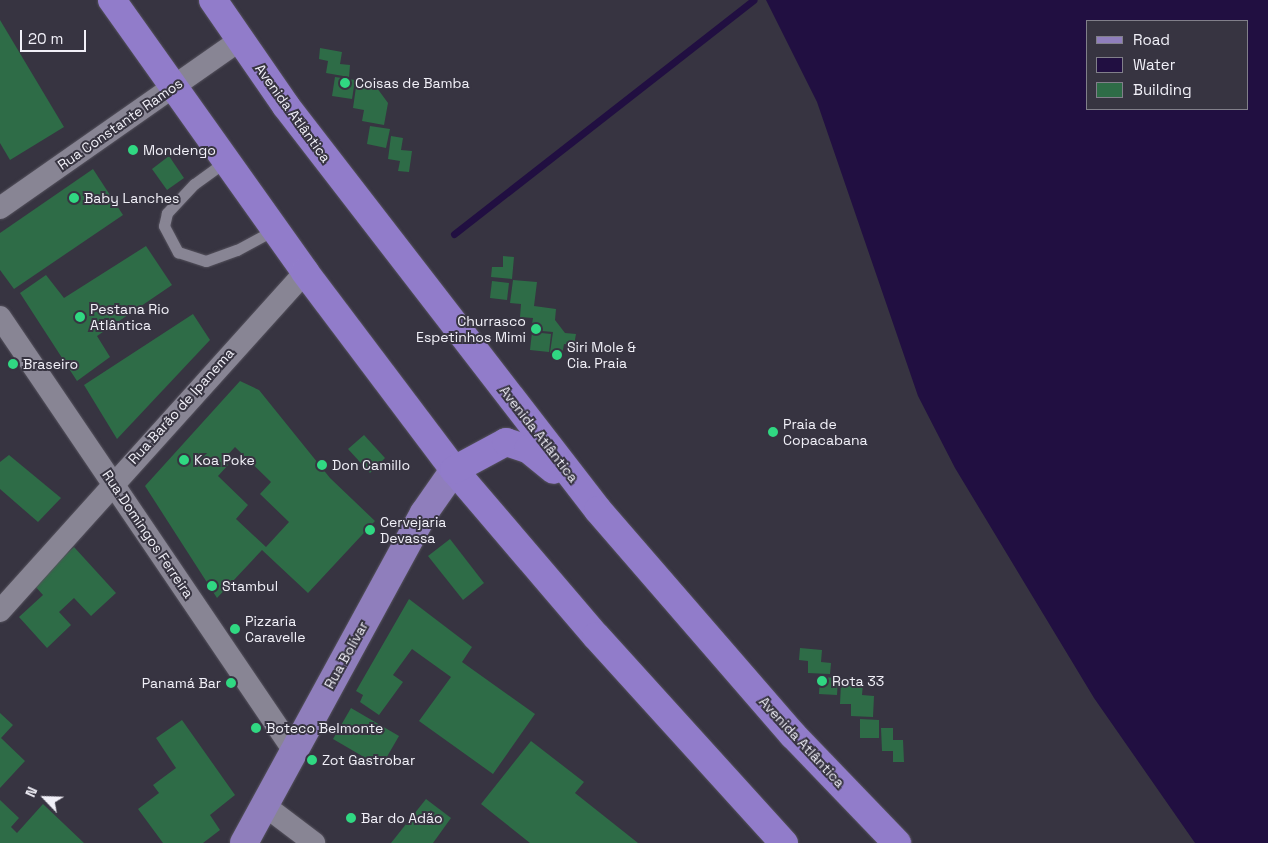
<!DOCTYPE html>
<html>
<head>
<meta charset="utf-8">
<style>
  body { margin:0 }
  #map { position:relative; width:1268px; height:843px; overflow:hidden; background:#373441; font-family:"Space Grotesk",sans-serif }
  div>[style] { position:absolute }
  [style*='--x'] { left:calc(var(--x)*1px); top:calc(var(--y)*1px); width:calc(var(--w)*1px); rotate:calc(var(--a)*1deg) }
  .water>* { inset:0; background:#210f41 }
  .stream>* { height:7px; margin:-3.5px; padding:0 3.5px; transform-origin:3.5px; border-radius:3.5px; background:#210f41 }
  .building>* { inset:0; background:#2e6c47 }
  .roads { filter:drop-shadow(0 0 1px #55525d) drop-shadow(0 0 1px #55525d) }
  .service>* { height:11px; margin:-5.5px; padding:0 5.5px; transform-origin:5.5px; border-radius:5.5px; background:#888594 }
  .minor>* { height:22px; margin:-11px; padding:0 11px; transform-origin:11px; border-radius:11px; background:#888594 }
  .primary>* { height:28px; margin:-14px; padding:0 14px; transform-origin:14px; border-radius:14px; background:#8f7ebc }
  .trunk>* { height:28px; margin:-14px; padding:0 14px; transform-origin:14px; border-radius:14px; background:#917cca }
  .dots>* { width:14px; height:14px; translate:-50% -50%; box-sizing:border-box; border:2px solid #373441; border-radius:50% }
  span { translate:-50% -50%; white-space:nowrap; text-align:center; line-height:1.15; -webkit-text-stroke:4px #373441; paint-order:stroke }
  .poi-label { font-size:14px; color:#f1f0f8 }
  .left { translate:0 -50%; text-align:left }
  .right { translate:-100% -50%; text-align:right }
  .street-label { font-size:14px; color:#f1f0f8 }
  .legend { position:absolute; left:1086px; top:20px; width:162px; height:90px; box-sizing:border-box; background:#373441; border:1px solid #817f8a; margin:0; padding:6px 9px; list-style:none; font-size:15px; color:#f1f0f8 }
  .legend li { display:flex; align-items:center; gap:10px; height:25px }
  .legend b { width:25px; border:1px solid #817f8a }
  .north { position:absolute; left:20px; top:773px; width:50px; height:50px; -webkit-text-stroke:4px #373441; paint-order:stroke; rotate:294deg; font-size:14px; font-weight:700; line-height:20px; text-align:center; color:#f1f0f8 }
  .north::after { content:''; display:block; margin:auto; width:18px; height:22px; background:#f1f0f8; clip-path:polygon(50% 0,100% 100%,50% 72%,0 100%) }
  .scale { position:absolute; left:20px; top:30px; width:66px; height:22px; box-sizing:border-box; border:2px solid #f1f0f8; border-top:0; padding-left:6px; font-size:15px; line-height:18px; white-space:nowrap; color:#f1f0f8; -webkit-text-stroke:4px #373441; paint-order:stroke }
</style>
</head>
<body>
<div id="map">
  <div class="water">
    <div style="clip-path:polygon(evenodd,766px 0,1268px 0,1268px 843px,1195px 843px,1094px 698px,955px 468px,918px 396px,817px 102px,766px 0,1087px 21px,1247px 21px,1247px 109px,1087px 109px,1087px 21px)"></div>
  </div>
  <div class="stream">
    <div style="--x:454;--y:234;--w:380;--a:-38"></div>
  </div>
  <div class="building">
    <div style="clip-path:polygon(0 20px,64px 127px,10px 160px,0 143px)"></div>
    <div style="clip-path:polygon(320px 48px,342px 52px,340px 64px,350px 65px,349px 77px,326px 73px,328px 61px,319px 59px)"></div>
    <div style="clip-path:polygon(335px 77px,355px 80px,352px 99px,332px 96px)"></div>
    <div style="clip-path:polygon(356px 87px,377px 88px,388px 103px,384px 125px,362px 121px,364px 110px,353px 108px)"></div>
    <div style="clip-path:polygon(370px 126px,390px 129px,386px 148px,367px 144px)"></div>
    <div style="clip-path:polygon(391px 136px,403px 138px,401px 150px,412px 151px,409px 172px,398px 171px,400px 161px,388px 159px)"></div>
    <div style="clip-path:polygon(169px 156px,184px 178px,167px 190px,152px 169px)"></div>
    <div style="clip-path:polygon(93px 169px,123px 215px,14px 289px,0 270px,0 233px)"></div>
    <div style="clip-path:polygon(146px 246px,172px 285px,97px 336px,110px 357px,77px 381px,20px 293px,46px 275px,64px 298px)"></div>
    <div style="clip-path:polygon(503px 256px,514px 257px,512px 279px,491px 277px,492px 267px,503px 267px)"></div>
    <div style="clip-path:polygon(513px 280px,537px 282px,534px 306px,556px 309px,555px 320px,565px 333px,576px 334px,574px 345px,564px 344px,562px 355px,550px 353px,553px 332px,531px 330px,533px 318px,520px 317px,521px 304px,510px 303px)"></div>
    <div style="clip-path:polygon(492px 281px,509px 283px,507px 300px,490px 298px)"></div>
    <div style="clip-path:polygon(193px 314px,210px 340px,117px 439px,84px 385px)"></div>
    <div style="clip-path:polygon(532px 332px,551px 334px,549px 352px,530px 350px)"></div>
    <div style="clip-path:polygon(evenodd,240px 381px,259px 390px,330px 478px,375px 521px,308px 593px,262px 550px,217px 598px,145px 486px,240px 381px,235px 447px,271px 482px,260px 494px,289px 522px,266px 547px,236px 519px,248px 505px,218px 476px,228px 465px,223px 460px,235px 447px)"></div>
    <div style="clip-path:polygon(364px 435px,385px 458px,370px 473px,348px 449px)"></div>
    <div style="clip-path:polygon(9px 455px,61px 498px,38px 522px,0 489px,0 462px)"></div>
    <div style="clip-path:polygon(450px 539px,484px 583px,463px 600px,428px 556px)"></div>
    <div style="clip-path:polygon(74px 547px,116px 593px,91px 616px,74px 598px,59px 612px,71px 625px,47px 648px,19px 617px,43px 595px,34px 585px)"></div>
    <div style="clip-path:polygon(409px 599px,472px 647px,462px 662px,535px 714px,493px 774px,419px 721px,451px 677px,412px 649px,393px 675px,403px 682px,379px 715px,360px 702px,363px 695px,356px 691px)"></div>
    <div style="clip-path:polygon(800px 648px,822px 650px,821px 662px,831px 663px,830px 674px,808px 673px,808px 661px,799px 660px)"></div>
    <div style="clip-path:polygon(820px 677px,838px 678px,837px 695px,819px 694px)"></div>
    <div style="clip-path:polygon(841px 683px,863px 684px,862px 695px,874px 696px,873px 717px,851px 716px,851px 704px,840px 704px)"></div>
    <div style="clip-path:polygon(351px 708px,399px 736px,381px 767px,333px 739px)"></div>
    <div style="clip-path:polygon(0 713px,13px 725px,1px 738px,25px 761px,0 788px)"></div>
    <div style="clip-path:polygon(860px 719px,879px 720px,879px 738px,860px 738px)"></div>
    <div style="clip-path:polygon(182px 720px,235px 795px,210px 815px,220px 830px,203px 843px,163px 843px,138px 809px,159px 793px,153px 785px,176px 768px,156px 738px)"></div>
    <div style="clip-path:polygon(881px 728px,893px 728px,893px 740px,903px 740px,904px 762px,893px 762px,893px 751px,882px 751px)"></div>
    <div style="clip-path:polygon(531px 741px,584px 782px,575px 793px,638px 843px,530px 843px,481px 804px)"></div>
    <div style="clip-path:polygon(426px 799px,451px 818px,433px 843px,391px 843px)"></div>
    <div style="clip-path:polygon(0 800px,19px 818px,11px 827px,17px 833px,43px 804px,84px 843px,0 843px)"></div>
  </div>
  <div class="roads">
    <div class="service">
      <div style="--x:226;--y:161;--w:39;--a:144"></div>
      <div style="--x:194;--y:184;--w:40;--a:133"></div>
      <div style="--x:167;--y:213;--w:13;--a:103"></div>
      <div style="--x:164;--y:226;--w:30;--a:62"></div>
      <div style="--x:178;--y:252;--w:29;--a:18"></div>
      <div style="--x:206;--y:261;--w:33;--a:-20"></div>
      <div style="--x:237;--y:250;--w:42;--a:-28.4"></div>
    </div>
    <div class="minor">
      <div style="--x:0;--y:208;--w:293;--a:-35"></div>
      <div style="--x:0;--y:317;--w:524;--a:55.89"></div>
      <div style="--x:0;--y:611;--w:456;--a:-48"></div>
      <div style="--x:264;--y:805;--w:63;--a:37.2"></div>
    </div>
    <div class="primary">
      <div style="--x:244;--y:843;--w:376;--a:-61.4"></div>
      <div style="--x:424;--y:513;--w:52;--a:-55.1"></div>
    </div>
    <div class="trunk">
      <div style="--x:112;--y:0;--w:334;--a:54.6"></div>
      <div style="--x:305;--y:272;--w:248;--a:53"></div>
      <div style="--x:454;--y:470;--w:218;--a:49.5"></div>
      <div style="--x:596;--y:636;--w:280;--a:47.8"></div>
      <div style="--x:213;--y:0;--w:129;--a:55.4"></div>
      <div style="--x:286;--y:106;--w:510;--a:52.32"></div>
      <div style="--x:598;--y:510;--w:298;--a:49.1"></div>
      <div style="--x:793;--y:735;--w:150;--a:46.1"></div>
      <div style="--x:454;--y:470;--w:59;--a:-28.3"></div>
      <div style="--x:506;--y:442;--w:23;--a:18"></div>
      <div style="--x:528;--y:449;--w:33;--a:39"></div>
    </div>
  </div>
  <div class="dots">
    <div style="left:345px;top:83px;background:#30d882"></div>
    <div style="left:133px;top:150px;background:#30d882"></div>
    <div style="left:74px;top:198px;background:#30d882"></div>
    <div style="left:80px;top:317px;background:#30d882"></div>
    <div style="left:536px;top:329px;background:#30d882"></div>
    <div style="left:557px;top:355px;background:#30d882"></div>
    <div style="left:13px;top:364px;background:#30d882"></div>
    <div style="left:773px;top:432px;background:#30d882"></div>
    <div style="left:184px;top:460px;background:#30d882"></div>
    <div style="left:322px;top:465px;background:#30d882"></div>
    <div style="left:370px;top:530px;background:#30d882"></div>
    <div style="left:212px;top:586px;background:#30d882"></div>
    <div style="left:235px;top:629px;background:#30d882"></div>
    <div style="left:822px;top:681px;background:#30d882"></div>
    <div style="left:231px;top:683px;background:#30d882"></div>
    <div style="left:256px;top:728px;background:#30d882"></div>
    <div style="left:312px;top:760px;background:#30d882"></div>
    <div style="left:351px;top:818px;background:#30d882"></div>
  </div>
  <div class="poi-label">
    <span class="left" style="left:355px;top:83px">Coisas de Bamba</span>
    <span class="left" style="left:143px;top:150px">Mondengo</span>
    <span class="left" style="left:84px;top:198px">Baby Lanches</span>
    <span class="left" style="left:90px;top:317px">Pestana Rio<br>Atlântica</span>
    <span class="right" style="left:526px;top:329px">Churrasco<br>Espetinhos Mimi</span>
    <span class="left" style="left:567px;top:355px">Siri Mole &amp;<br>Cia. Praia</span>
    <span class="left" style="left:23px;top:364px">Braseiro</span>
    <span class="left" style="left:783px;top:432px">Praia de<br>Copacabana</span>
    <span class="left" style="left:194px;top:460px">Koa Poke</span>
    <span class="left" style="left:332px;top:465px">Don Camillo</span>
    <span class="left" style="left:380px;top:530px">Cervejaria<br>Devassa</span>
    <span class="left" style="left:222px;top:586px">Stambul</span>
    <span class="left" style="left:245px;top:629px">Pizzaria<br>Caravelle</span>
    <span class="left" style="left:832px;top:681px">Rota 33</span>
    <span class="right" style="left:221px;top:683px">Panamá Bar</span>
    <span class="left" style="left:266px;top:728px">Boteco Belmonte</span>
    <span class="left" style="left:322px;top:760px">Zot Gastrobar</span>
    <span class="left" style="left:361px;top:818px">Bar do Adão</span>
  </div>
  <div class="street-label">
    <span style="left:293px;top:113px;rotate:54deg">Avenida Atlântica</span>
    <span style="left:120px;top:124px;rotate:-35deg">Rua Constante Ramos</span>
    <span style="left:181px;top:406px;rotate:-48deg">Rua Barão de Ipanema</span>
    <span style="left:539px;top:434px;rotate:52deg">Avenida Atlântica</span>
    <span style="left:148px;top:534px;rotate:56deg">Rua Domingos Ferreira</span>
    <span style="left:346px;top:655px;rotate:-61deg">Rua Bolívar</span>
    <span style="left:802px;top:742px;rotate:47deg">Avenida Atlântica</span>
  </div>
  <ul class="legend">
  <li><b style="height:6px;background:#8f7ebc"></b>Road</li>
  <li><b style="height:14px;background:#210f41"></b>Water</li>
  <li><b style="height:14px;background:#2e6c47"></b>Building</li>
  </ul>
  <div class="north">N</div>
  <div class="scale">20 m</div>
</div>
</body>
</html>
